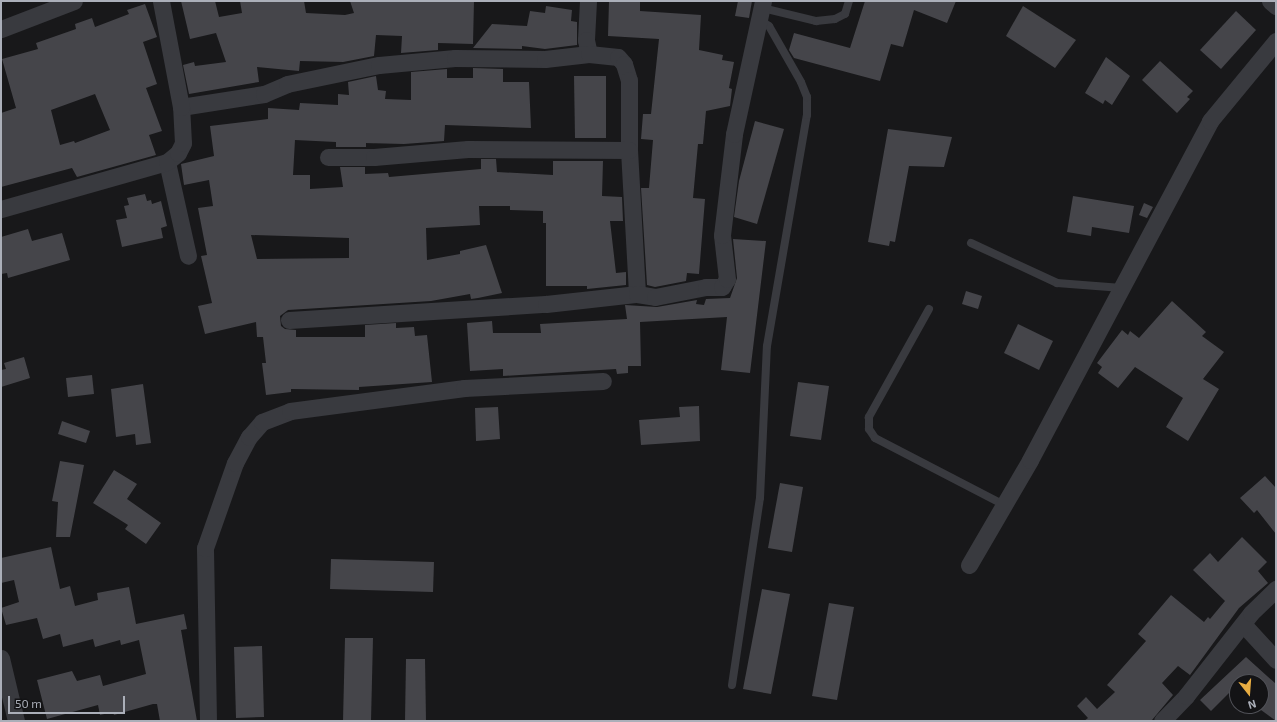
<!DOCTYPE html>
<html>
<head>
<meta charset="utf-8">
<style>
  body { margin:0 }
  #map { position:relative; width:1277px; height:722px; overflow:hidden; background:#18181a; font-family:"Exo 2",sans-serif }
  div>[style] { position:absolute }
  [style*='--x'] { left:calc(var(--x)*1px); top:calc(var(--y)*1px); width:calc(var(--w)*1px); rotate:calc(var(--a)*1deg) }
  .building>* { inset:0; background:#45454a }
  .lane>* { height:8px; margin:-4px; padding:0 4px; transform-origin:4px; border-radius:4px; background:#393a3f }
  .street>* { height:17px; margin:-8.5px; padding:0 8.5px; transform-origin:8.5px; border-radius:8.5px; background:#393a3f }
  span { translate:-50% -50%; white-space:nowrap; text-align:center; line-height:1.15; -webkit-text-stroke:4px #131315; paint-order:stroke }
  .frame { position:absolute; inset:0; border:2px solid #abafb9; pointer-events:none }
  .north { position:absolute; left:1229px; top:674px; width:40px; height:40px; box-sizing:border-box; background:#131315; border:1px solid #505157; border-radius:50%; rotate:163deg; font-size:11px; font-weight:700; line-height:16px; text-align:center; color:#abafb9 }
  .north::after { content:''; display:block; margin:auto; width:14px; height:18px; background:#e8ad42; clip-path:polygon(50% 0,100% 100%,50% 72%,0 100%) }
  .scale { position:absolute; left:8px; top:696px; width:117px; height:18px; box-sizing:border-box; border:2px solid #abafb9; border-top:0; padding-left:5px; font-size:12px; line-height:14px; white-space:nowrap; color:#abafb9; -webkit-text-stroke:3px #131315; paint-order:stroke }
</style>
</head>
<body>
<div id="map">
  <div class="building">
    <div style="clip-path:polygon(181px 1px,215px 1px,219px 17px,242px 13px,240px 1px,304px 1px,306px 13px,345px 15px,354px 13px,350px 1px,474px 1px,473px 44px,438px 43px,438px 50px,401px 53px,402px 36px,376px 35px,374px 56px,343px 62px,300px 61px,299px 71px,257px 67px,259px 82px,189px 94px,183px 65px,194px 62px,195px 66px,226px 62px,216px 33px,190px 39px)"></div>
    <div style="clip-path:polygon(609px 1px,640px 1px,640px 11px,701px 15px,699px 50px,723px 55px,722px 60px,734px 62px,729px 88px,732px 89px,730px 106px,706px 111px,703px 144px,698px 144px,693px 198px,705px 199px,699px 274px,687px 273px,686px 281px,655px 287px,647px 285px,641px 188px,649px 188px,653px 140px,641px 139px,643px 114px,651px 114px,659px 39px,608px 36px)"></div>
    <div style="clip-path:polygon(738px 1px,752px 1px,749px 18px,735px 16px)"></div>
    <div style="clip-path:polygon(865px 1px,956px 1px,947px 23px,914px 10px,903px 47px,891px 44px,880px 81px,794px 58px,789px 50px,794px 33px,850px 48px)"></div>
    <div style="clip-path:polygon(evenodd,145px 4px,157px 37px,143px 42px,157px 84px,146px 88px,162px 131px,149px 135px,156px 155px,77px 177px,72px 168px,1px 187px,1px 113px,16px 108px,2px 59px,38px 49px,36px 43px,76px 29px,75px 24px,92px 18px,95px 27px,129px 14px,127px 10px,145px 4px,95px 94px,110px 130px,75px 143px,74px 141px,60px 145px,51px 110px,95px 94px)"></div>
    <div style="clip-path:polygon(546px 6px,572px 10px,571px 21px,577px 22px,577px 45px,545px 49px,522px 46px,522px 49px,473px 48px,492px 24px,527px 26px,530px 11px,545px 13px)"></div>
    <div style="clip-path:polygon(1023px 6px,1076px 40px,1055px 68px,1006px 36px)"></div>
    <div style="clip-path:polygon(1236px 11px,1256px 30px,1221px 69px,1200px 50px)"></div>
    <div style="clip-path:polygon(1106px 57px,1130px 76px,1112px 105px,1105px 100px,1103px 104px,1085px 93px)"></div>
    <div style="clip-path:polygon(1160px 61px,1193px 91px,1187px 97px,1190px 99px,1177px 113px,1142px 80px)"></div>
    <div style="clip-path:polygon(evenodd,473px 68px,503px 69px,503px 82px,529px 82px,531px 128px,445px 125px,444px 141px,404px 144px,366px 143px,366px 147px,336px 147px,336px 142px,295px 140px,293px 175px,310px 175px,310px 189px,343px 187px,340px 167px,365px 167px,365px 174px,388px 173px,389px 177px,481px 169px,481px 159px,496px 159px,497px 172px,553px 175px,553px 161px,603px 161px,602px 196px,622px 197px,623px 221px,610px 221px,616px 273px,626px 272px,626px 285px,587px 289px,587px 286px,546px 286px,546px 223px,543px 223px,543px 211px,510px 210px,510px 206px,479px 206px,480px 225px,426px 228px,427px 260px,460px 254px,460px 251px,486px 245px,502px 293px,478px 298px,471px 299px,470px 294px,431px 301px,288px 310px,280px 316px,281px 326px,285px 329px,296px 330px,296px 337px,365px 337px,365px 325px,396px 323px,396px 328px,414px 327px,415px 336px,427px 335px,432px 382px,359px 387px,359px 390px,291px 389px,291px 392px,266px 395px,262px 363px,266px 363px,263px 337px,257px 337px,256px 322px,205px 334px,198px 306px,212px 303px,201px 256px,207px 255px,198px 208px,213px 206px,209px 180px,184px 185px,181px 164px,214px 156px,210px 126px,268px 119px,268px 108px,299px 110px,300px 103px,338px 105px,338px 94px,349px 95px,348px 82px,376px 76px,378px 90px,386px 91px,385px 99px,411px 100px,411px 72px,447px 69px,447px 78px,473px 78px,473px 68px,251px 235px,349px 238px,349px 258px,257px 259px,251px 235px)"></div>
    <div style="clip-path:polygon(574px 76px,606px 76px,606px 138px,575px 138px)"></div>
    <div style="clip-path:polygon(755px 121px,784px 129px,757px 224px,734px 217px,739px 181px)"></div>
    <div style="clip-path:polygon(888px 129px,952px 137px,944px 167px,909px 166px,895px 242px,890px 241px,889px 246px,868px 242px)"></div>
    <div style="clip-path:polygon(145px 194px,147px 201px,151px 200px,152px 204px,161px 201px,167px 226px,161px 228px,163px 238px,122px 247px,116px 220px,127px 218px,124px 206px,129px 205px,127px 198px)"></div>
    <div style="clip-path:polygon(1073px 196px,1134px 206px,1129px 233px,1092px 227px,1091px 236px,1067px 232px)"></div>
    <div style="clip-path:polygon(1144px 203px,1153px 207px,1147px 218px,1139px 215px)"></div>
    <div style="clip-path:polygon(28px 229px,32px 241px,62px 233px,70px 260px,8px 278px,7px 273px,1px 274px,1px 237px)"></div>
    <div style="clip-path:polygon(733px 239px,766px 241px,750px 373px,721px 370px,727px 317px,640px 322px,641px 366px,628px 366px,628px 373px,617px 374px,616px 369px,503px 376px,503px 369px,470px 371px,467px 323px,492px 321px,493px 333px,541px 333px,540px 324px,627px 319px,625px 305px,657px 307px,697px 300px,696px 304px,704px 305px,706px 299px,730px 298px,737px 278px)"></div>
    <div style="clip-path:polygon(966px 291px,982px 296px,978px 309px,962px 304px)"></div>
    <div style="clip-path:polygon(1172px 301px,1206px 332px,1202px 336px,1224px 352px,1203px 379px,1219px 389px,1188px 441px,1166px 427px,1183px 398px,1135px 367px,1118px 388px,1098px 373px,1102px 367px,1097px 363px,1122px 330px,1128px 335px,1130px 331px,1139px 338px)"></div>
    <div style="clip-path:polygon(1018px 324px,1053px 341px,1039px 370px,1004px 353px)"></div>
    <div style="clip-path:polygon(24px 357px,30px 378px,1px 387px,1px 370px,6px 369px,4px 363px)"></div>
    <div style="clip-path:polygon(92px 375px,94px 394px,68px 397px,66px 378px)"></div>
    <div style="clip-path:polygon(798px 382px,829px 386px,821px 440px,790px 436px)"></div>
    <div style="clip-path:polygon(143px 384px,151px 443px,136px 445px,135px 434px,116px 437px,111px 389px)"></div>
    <div style="clip-path:polygon(699px 406px,700px 441px,641px 445px,639px 420px,680px 417px,679px 407px)"></div>
    <div style="clip-path:polygon(498px 407px,500px 439px,476px 441px,475px 408px)"></div>
    <div style="clip-path:polygon(62px 421px,90px 431px,86px 443px,58px 434px)"></div>
    <div style="clip-path:polygon(60px 461px,84px 465px,70px 537px,56px 537px,58px 502px,52px 501px)"></div>
    <div style="clip-path:polygon(114px 470px,137px 484px,127px 499px,161px 523px,146px 544px,125px 529px,128px 525px,93px 503px)"></div>
    <div style="clip-path:polygon(1265px 476px,1276px 488px,1276px 534px,1257px 510px,1254px 513px,1240px 498px)"></div>
    <div style="clip-path:polygon(780px 483px,803px 487px,792px 552px,768px 548px)"></div>
    <div style="clip-path:polygon(1242px 537px,1267px 562px,1258px 571px,1268px 583px,1239px 608px,1190px 675px,1178px 666px,1162px 683px,1173px 695px,1152px 720px,1084px 721px,1088px 718px,1077px 706px,1086px 697px,1097px 709px,1115px 692px,1107px 685px,1146px 641px,1138px 634px,1171px 595px,1204px 622px,1208px 617px,1210px 619px,1225px 601px,1193px 570px,1210px 553px,1218px 562px)"></div>
    <div style="clip-path:polygon(51px 547px,60px 589px,70px 586px,75px 606px,98px 600px,97px 593px,129px 587px,136px 624px,184px 614px,187px 629px,181px 630px,197px 721px,160px 721px,157px 704px,153px 704px,114px 715px,113px 712px,100px 715px,98px 705px,47px 719px,37px 680px,72px 671px,77px 681px,100px 675px,103px 686px,146px 674px,139px 640px,121px 645px,120px 640px,95px 647px,93px 639px,63px 647px,60px 634px,43px 639px,37px 618px,6px 625px,1px 608px,19px 602px,14px 580px,1px 583px,1px 558px)"></div>
    <div style="clip-path:polygon(331px 559px,434px 562px,433px 592px,330px 589px)"></div>
    <div style="clip-path:polygon(762px 589px,790px 594px,771px 694px,743px 689px)"></div>
    <div style="clip-path:polygon(829px 603px,854px 607px,837px 700px,812px 696px)"></div>
    <div style="clip-path:polygon(345px 638px,373px 638px,371px 721px,343px 721px)"></div>
    <div style="clip-path:polygon(262px 646px,264px 717px,236px 718px,234px 647px)"></div>
    <div style="clip-path:polygon(1246px 657px,1276px 684px,1276px 721px,1261px 710px,1261px 682px,1237px 682px,1237px 685px,1211px 711px,1200px 700px)"></div>
    <div style="clip-path:polygon(406px 659px,425px 659px,426px 721px,405px 721px)"></div>
  </div>
  <div class="lane">
    <div style="--x:762;--y:8;--w:56;--a:13.5"></div>
    <div style="--x:816;--y:21;--w:19;--a:-6"></div>
    <div style="--x:835;--y:19;--w:11;--a:-27"></div>
    <div style="--x:845;--y:14;--w:14;--a:-73"></div>
    <div style="--x:971;--y:243;--w:95;--a:24.9"></div>
    <div style="--x:1057;--y:283;--w:65;--a:4.4"></div>
    <div style="--x:929;--y:309;--w:124;--a:119.1"></div>
    <div style="--x:869;--y:417;--w:12;--a:90"></div>
    <div style="--x:869;--y:429;--w:11;--a:56"></div>
    <div style="--x:875;--y:438;--w:145;--a:27.4"></div>
    <div style="--x:732;--y:685;--w:189;--a:-81.5"></div>
    <div style="--x:760;--y:498;--w:152;--a:-87.4"></div>
    <div style="--x:767;--y:346;--w:234;--a:-80.2"></div>
    <div style="--x:807;--y:115;--w:18;--a:-90"></div>
    <div style="--x:807;--y:97;--w:16;--a:-112"></div>
    <div style="--x:801;--y:82;--w:64;--a:-119.7"></div>
    <div style="--x:769;--y:26;--w:11;--a:-146"></div>
  </div>
  <div class="street">
    <div style="--x:588;--y:1;--w:39;--a:93"></div>
    <div style="--x:586;--y:40;--w:14;--a:78"></div>
    <div style="--x:1270;--y:1;--w:8;--a:40"></div>
    <div style="--x:1;--y:29;--w:78;--a:-21"></div>
    <div style="--x:181;--y:107;--w:84;--a:-8.9"></div>
    <div style="--x:264;--y:94;--w:25;--a:-23"></div>
    <div style="--x:287;--y:84;--w:94;--a:-11.7"></div>
    <div style="--x:379;--y:65;--w:76;--a:-5.3"></div>
    <div style="--x:455;--y:58;--w:90;--a:0.6"></div>
    <div style="--x:545;--y:59;--w:44;--a:-6.5"></div>
    <div style="--x:589;--y:54;--w:29;--a:6"></div>
    <div style="--x:618;--y:57;--w:9;--a:49"></div>
    <div style="--x:624;--y:64;--w:17;--a:73"></div>
    <div style="--x:629;--y:80;--w:70;--a:90"></div>
    <div style="--x:629;--y:150;--w:144;--a:86.8"></div>
    <div style="--x:328;--y:157;--w:46;--a:0"></div>
    <div style="--x:374;--y:157;--w:94;--a:-4.9"></div>
    <div style="--x:468;--y:149;--w:161;--a:0.4"></div>
    <div style="--x:167;--y:162;--w:96;--a:77.4"></div>
    <div style="--x:1;--y:209;--w:173;--a:-15.8"></div>
    <div style="--x:167;--y:162;--w:14;--a:-39"></div>
    <div style="--x:178;--y:153;--w:11;--a:-63"></div>
    <div style="--x:183;--y:143;--w:36;--a:-93"></div>
    <div style="--x:181;--y:107;--w:108;--a:-100.7"></div>
    <div style="--x:289;--y:320;--w:257;--a:-3.6"></div>
    <div style="--x:546;--y:304;--w:92;--a:-6.3"></div>
    <div style="--x:637;--y:294;--w:18;--a:9"></div>
    <div style="--x:655;--y:297;--w:52;--a:-11.1"></div>
    <div style="--x:706;--y:287;--w:16;--a:0"></div>
    <div style="--x:722;--y:287;--w:9;--a:-58"></div>
    <div style="--x:727;--y:279;--w:44;--a:-96.5"></div>
    <div style="--x:722;--y:235;--w:102;--a:-83.2"></div>
    <div style="--x:734;--y:134;--w:136;--a:-77.7"></div>
    <div style="--x:969;--y:565;--w:121;--a:-59.8"></div>
    <div style="--x:1030;--y:460;--w:384;--a:-62"></div>
    <div style="--x:1210;--y:121;--w:104;--a:-50.5"></div>
    <div style="--x:1243;--y:624;--w:49;--a:47.5"></div>
    <div style="--x:1;--y:658;--w:65;--a:76.6"></div>
    <div style="--x:208;--y:721;--w:173;--a:-91"></div>
    <div style="--x:205;--y:548;--w:90;--a:-70.6"></div>
    <div style="--x:235;--y:463;--w:30;--a:-62"></div>
    <div style="--x:249;--y:437;--w:20;--a:-49"></div>
    <div style="--x:262;--y:422;--w:30;--a:-21"></div>
    <div style="--x:290;--y:411;--w:176;--a:-7.5"></div>
    <div style="--x:464;--y:388;--w:139;--a:-2.9"></div>
    <div style="--x:1162;--y:721;--w:35;--a:-46"></div>
    <div style="--x:1186;--y:696;--w:105;--a:-51.9"></div>
    <div style="--x:1251;--y:613;--w:35;--a:-44"></div>
  </div>
  <div class="frame"></div>
  <div class="north">N</div>
  <div class="scale">50 m</div>
</div>
</body>
</html>
